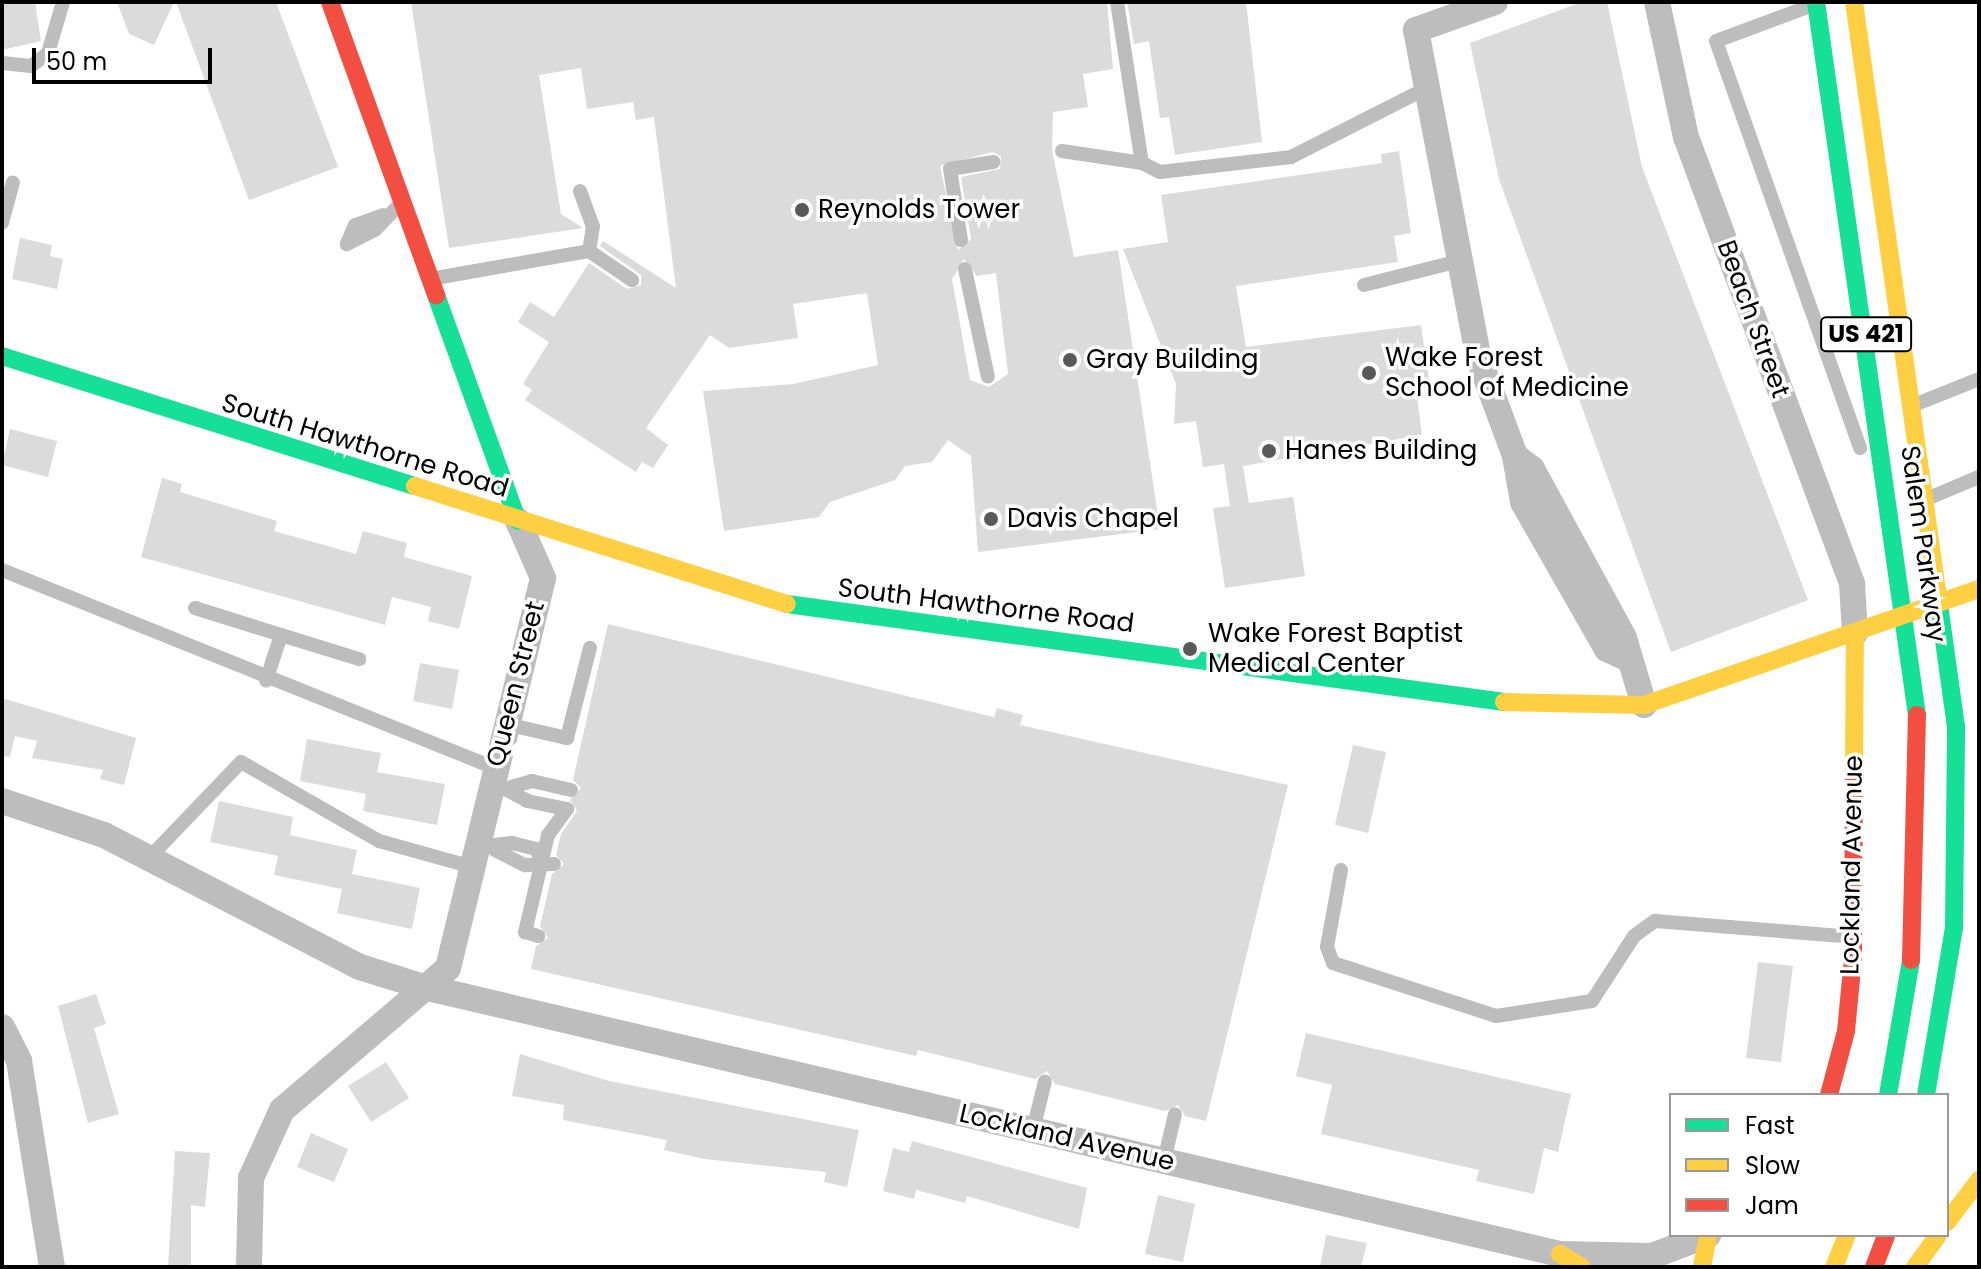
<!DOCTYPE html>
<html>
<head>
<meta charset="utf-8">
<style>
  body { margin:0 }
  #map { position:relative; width:1981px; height:1269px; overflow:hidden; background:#fff; font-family:Poppins,sans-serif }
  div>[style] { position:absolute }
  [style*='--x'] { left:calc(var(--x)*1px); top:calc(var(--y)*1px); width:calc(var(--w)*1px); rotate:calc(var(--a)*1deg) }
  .building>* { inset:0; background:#dbdbdb }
  .lane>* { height:14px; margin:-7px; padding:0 7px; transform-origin:7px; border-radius:7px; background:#bdbdbd }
  .street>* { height:26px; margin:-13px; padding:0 13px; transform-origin:13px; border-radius:13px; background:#bdbdbd }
  .fast>* { height:18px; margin:-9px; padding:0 9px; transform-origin:9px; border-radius:9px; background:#16e098 }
  .slow>* { height:18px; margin:-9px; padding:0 9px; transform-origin:9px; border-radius:9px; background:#ffcf43 }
  .jam>* { height:18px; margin:-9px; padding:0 9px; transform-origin:9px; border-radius:9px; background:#f24e42 }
  .dots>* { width:22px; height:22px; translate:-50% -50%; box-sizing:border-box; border:4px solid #fff; border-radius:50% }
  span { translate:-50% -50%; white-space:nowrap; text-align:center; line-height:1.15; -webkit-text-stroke:7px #fff; paint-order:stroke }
  .shield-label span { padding:2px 6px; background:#fff; border:2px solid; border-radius:6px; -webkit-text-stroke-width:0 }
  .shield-label { font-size:24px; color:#000; font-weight:700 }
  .poi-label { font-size:26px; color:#000 }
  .left { translate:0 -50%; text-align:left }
  .street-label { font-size:26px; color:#000 }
  .frame { position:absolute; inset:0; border:4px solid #000; pointer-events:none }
  .legend { position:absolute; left:1669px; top:1093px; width:280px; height:144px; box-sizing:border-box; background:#fff; border:2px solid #999; margin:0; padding:10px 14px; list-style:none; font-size:24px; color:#000 }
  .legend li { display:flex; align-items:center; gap:16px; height:40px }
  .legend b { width:40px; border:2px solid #999 }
  .scale { position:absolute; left:32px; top:48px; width:180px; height:36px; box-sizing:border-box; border:4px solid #000; border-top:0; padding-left:10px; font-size:24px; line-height:28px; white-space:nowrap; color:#000; -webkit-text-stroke:6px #fff; paint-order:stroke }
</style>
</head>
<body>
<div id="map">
  <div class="building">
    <div style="clip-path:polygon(2px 2px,35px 2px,41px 41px,2px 50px)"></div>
    <div style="clip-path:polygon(117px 2px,174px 2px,154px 45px,129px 34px)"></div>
    <div style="clip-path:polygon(176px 2px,276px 2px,338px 167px,249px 200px)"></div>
    <div style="clip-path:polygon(evenodd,411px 2px,1107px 2px,1113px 69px,1083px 74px,1088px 107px,1053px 112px,1052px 150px,1074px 257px,1118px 250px,1160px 529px,978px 552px,971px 456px,948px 440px,932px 462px,905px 466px,895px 480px,830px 502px,819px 517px,724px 531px,703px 391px,793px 384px,878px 365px,867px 293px,793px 304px,798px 338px,729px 348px,710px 335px,646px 428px,668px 445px,653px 468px,642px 462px,636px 472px,525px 400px,532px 390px,523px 384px,549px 342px,518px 322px,530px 302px,554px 317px,589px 263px,627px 289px,641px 285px,641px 275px,600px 246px,603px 241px,676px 288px,654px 117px,636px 120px,633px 102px,587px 109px,581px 68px,539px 75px,561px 214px,583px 228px,449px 248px,411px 2px,992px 152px,1001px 156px,1000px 169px,961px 177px,971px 239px,958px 250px,940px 166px,992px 152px,411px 2px,964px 259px,977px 276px,996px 273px,1008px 374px,989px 387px,970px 380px,952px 279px,964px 259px)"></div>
    <div style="clip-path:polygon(1127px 2px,1246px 2px,1262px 142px,1175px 155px,1169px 117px,1160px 118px,1149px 41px,1134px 44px)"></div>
    <div style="clip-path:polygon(1582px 2px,1607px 2px,1642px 167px,1808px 600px,1671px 652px,1499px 179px,1470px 43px)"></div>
    <div style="clip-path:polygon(1399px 151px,1411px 233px,1394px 236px,1398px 262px,1236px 286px,1246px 347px,1421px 325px,1430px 387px,1416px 389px,1422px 435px,1243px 466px,1249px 503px,1293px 497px,1305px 576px,1225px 588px,1213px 508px,1230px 506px,1224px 464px,1203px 467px,1196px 421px,1174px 424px,1176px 384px,1123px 249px,1168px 242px,1161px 195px,1382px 163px,1381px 154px)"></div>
    <div style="clip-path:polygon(20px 238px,52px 245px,50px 256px,63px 259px,57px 289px,12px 279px)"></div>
    <div style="clip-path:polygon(10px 429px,57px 441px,48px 477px,2px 465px)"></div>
    <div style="clip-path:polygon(162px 478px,182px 484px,180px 492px,277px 521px,274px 531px,356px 554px,363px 531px,407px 543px,404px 557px,472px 576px,459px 629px,428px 621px,431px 607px,392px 597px,385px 625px,141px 557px)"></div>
    <div style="clip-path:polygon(608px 624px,994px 717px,997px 708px,1023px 715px,1020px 725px,1288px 785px,1206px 1121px,1185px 1116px,1178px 1105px,1165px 1111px,1055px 1084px,1047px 1071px,1035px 1079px,918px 1050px,916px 1056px,531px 969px,536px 946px,548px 938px,540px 926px,552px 874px,564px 864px,556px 855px,561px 834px,577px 811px,570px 800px,581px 788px,573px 780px)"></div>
    <div style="clip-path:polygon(420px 663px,459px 670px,452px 709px,413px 701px)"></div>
    <div style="clip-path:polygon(2px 698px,136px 738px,124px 785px,100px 779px,103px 770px,32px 758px,37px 741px,15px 736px,10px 757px,2px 756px)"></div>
    <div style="clip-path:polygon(307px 739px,381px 753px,377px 772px,445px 784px,437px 825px,363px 811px,366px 794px,300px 781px)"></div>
    <div style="clip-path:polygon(1353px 745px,1386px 752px,1368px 833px,1335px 825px)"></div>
    <div style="clip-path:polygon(219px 801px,293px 817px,290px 835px,357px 850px,352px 874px,420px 888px,412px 929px,337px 913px,342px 889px,274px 875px,278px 856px,210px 842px)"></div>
    <div style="clip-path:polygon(1758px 962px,1793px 966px,1781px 1062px,1746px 1058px)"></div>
    <div style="clip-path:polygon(96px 994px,106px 1024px,94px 1028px,119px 1114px,88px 1123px,58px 1006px)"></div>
    <div style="clip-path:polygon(1306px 1033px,1571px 1094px,1558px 1152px,1544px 1148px,1534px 1194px,1476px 1181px,1479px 1170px,1321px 1134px,1332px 1085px,1296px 1076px)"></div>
    <div style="clip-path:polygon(520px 1054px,609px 1081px,859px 1130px,847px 1187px,824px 1182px,826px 1172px,704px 1159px,664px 1150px,667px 1140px,563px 1120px,564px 1105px,512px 1096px)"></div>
    <div style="clip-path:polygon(386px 1062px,409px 1098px,371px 1122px,348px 1086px)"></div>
    <div style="clip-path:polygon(311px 1133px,348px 1149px,334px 1182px,297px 1167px)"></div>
    <div style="clip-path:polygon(912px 1141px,1087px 1188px,1079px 1229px,967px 1196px,965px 1203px,916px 1190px,914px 1199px,883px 1191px,893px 1148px,909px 1152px)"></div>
    <div style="clip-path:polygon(175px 1151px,210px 1153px,205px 1207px,191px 1205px,191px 1267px,168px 1267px)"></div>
    <div style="clip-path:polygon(1158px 1195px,1195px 1204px,1183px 1262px,1145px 1254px)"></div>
    <div style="clip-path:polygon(1326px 1235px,1367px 1243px,1361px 1267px,1320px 1267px)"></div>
  </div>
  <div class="lane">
    <div style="--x:1117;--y:2;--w:163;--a:81.2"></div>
    <div style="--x:1142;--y:163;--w:20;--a:27"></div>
    <div style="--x:1160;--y:172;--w:132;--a:-6.5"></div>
    <div style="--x:1291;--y:157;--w:153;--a:-26.9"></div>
    <div style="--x:1813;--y:5;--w:103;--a:159.6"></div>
    <div style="--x:1716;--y:41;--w:432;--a:70.5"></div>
    <div style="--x:2;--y:63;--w:29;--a:6"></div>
    <div style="--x:31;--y:66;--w:21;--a:-37"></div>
    <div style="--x:48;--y:53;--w:53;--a:-73.6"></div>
    <div style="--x:1062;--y:151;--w:81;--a:8.5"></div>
    <div style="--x:580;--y:191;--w:37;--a:70"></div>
    <div style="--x:593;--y:226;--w:25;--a:99"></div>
    <div style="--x:383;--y:215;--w:30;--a:160"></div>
    <div style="--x:355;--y:225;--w:21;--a:113"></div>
    <div style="--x:347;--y:244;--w:31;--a:-27"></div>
    <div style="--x:375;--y:230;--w:39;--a:-46"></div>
    <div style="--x:2;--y:223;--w:42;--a:-75"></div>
    <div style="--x:961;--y:240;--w:72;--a:-98.8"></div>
    <div style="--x:950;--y:169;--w:44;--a:-9.2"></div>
    <div style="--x:965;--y:269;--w:110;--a:78"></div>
    <div style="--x:430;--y:279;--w:161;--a:-10"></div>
    <div style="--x:589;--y:251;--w:52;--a:34"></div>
    <div style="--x:1364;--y:285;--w:98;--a:-14.2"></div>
    <div style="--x:1914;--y:405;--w:70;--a:-21.8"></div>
    <div style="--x:1929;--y:498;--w:54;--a:-22.8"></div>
    <div style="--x:2;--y:570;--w:531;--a:21.88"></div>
    <div style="--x:195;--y:608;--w:90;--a:17.4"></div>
    <div style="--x:281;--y:635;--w:48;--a:108.1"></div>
    <div style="--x:281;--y:635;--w:82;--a:17.1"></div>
    <div style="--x:506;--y:724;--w:63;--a:12.9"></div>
    <div style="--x:567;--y:738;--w:93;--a:-75.7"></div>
    <div style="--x:492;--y:782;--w:40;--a:28"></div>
    <div style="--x:527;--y:801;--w:41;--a:11.3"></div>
    <div style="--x:567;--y:809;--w:32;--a:126"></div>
    <div style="--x:548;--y:835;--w:100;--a:103.3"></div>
    <div style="--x:525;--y:932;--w:14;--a:17"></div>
    <div style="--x:511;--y:787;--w:22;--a:-16"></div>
    <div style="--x:532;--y:781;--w:40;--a:13"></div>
    <div style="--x:478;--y:847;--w:34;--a:-7"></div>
    <div style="--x:512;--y:843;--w:25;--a:14"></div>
    <div style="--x:536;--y:849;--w:13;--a:63"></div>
    <div style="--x:495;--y:850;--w:34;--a:27"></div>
    <div style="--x:525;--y:865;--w:29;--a:-2"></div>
    <div style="--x:149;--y:858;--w:133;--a:-46.2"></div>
    <div style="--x:241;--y:762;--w:159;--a:29.8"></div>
    <div style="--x:379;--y:841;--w:98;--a:15.5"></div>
    <div style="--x:1341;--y:870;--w:78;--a:100.3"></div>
    <div style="--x:1327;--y:947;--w:17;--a:69"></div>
    <div style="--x:1333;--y:963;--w:171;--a:18"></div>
    <div style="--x:1496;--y:1016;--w:97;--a:-8.9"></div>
    <div style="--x:1592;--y:1001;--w:77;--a:-57.1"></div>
    <div style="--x:1634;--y:936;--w:26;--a:-36"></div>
    <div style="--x:1655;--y:921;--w:198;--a:4.6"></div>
    <div style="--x:1033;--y:1130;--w:50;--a:-76.2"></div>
    <div style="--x:1164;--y:1161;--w:48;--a:-76.8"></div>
  </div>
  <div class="street">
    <div style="--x:1495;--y:2;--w:84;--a:160.5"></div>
    <div style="--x:1416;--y:30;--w:335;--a:79.2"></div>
    <div style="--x:1479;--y:359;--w:103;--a:69.6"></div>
    <div style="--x:1515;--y:456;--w:47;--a:80.1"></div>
    <div style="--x:1523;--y:502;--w:169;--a:60.3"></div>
    <div style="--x:1607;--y:649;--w:23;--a:25"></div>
    <div style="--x:1657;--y:2;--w:138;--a:77.9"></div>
    <div style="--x:1686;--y:137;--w:477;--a:69.6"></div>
    <div style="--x:1852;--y:584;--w:49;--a:86.5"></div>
    <div style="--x:1515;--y:456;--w:21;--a:37"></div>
    <div style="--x:1532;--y:469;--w:192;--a:61.4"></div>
    <div style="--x:1624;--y:638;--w:70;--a:73.4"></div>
    <div style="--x:2;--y:801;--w:108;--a:18.4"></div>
    <div style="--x:104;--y:835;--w:288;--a:27.3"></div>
    <div style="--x:360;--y:967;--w:67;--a:17.4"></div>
    <div style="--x:424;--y:987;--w:1167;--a:13.23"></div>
    <div style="--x:1560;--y:1254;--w:92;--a:1.2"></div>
    <div style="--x:1652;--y:1256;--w:60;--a:-20.6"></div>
    <div style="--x:2;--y:1027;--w:38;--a:63"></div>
    <div style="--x:19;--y:1061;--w:209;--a:80.9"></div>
    <div style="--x:249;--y:1267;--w:89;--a:-88.7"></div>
    <div style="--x:251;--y:1178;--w:75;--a:-65.5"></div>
    <div style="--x:282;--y:1110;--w:218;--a:-40.5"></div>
    <div style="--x:448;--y:968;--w:401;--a:-76.3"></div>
    <div style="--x:543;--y:578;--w:62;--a:-113.7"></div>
  </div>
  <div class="fast">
    <div style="--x:1816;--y:2;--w:720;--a:81.94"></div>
    <div style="--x:436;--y:295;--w:240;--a:70.1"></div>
    <div style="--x:2;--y:356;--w:433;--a:17.5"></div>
    <div style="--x:787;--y:604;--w:724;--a:7.78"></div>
    <div style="--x:1888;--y:1095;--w:137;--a:-80.3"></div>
    <div style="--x:1926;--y:1095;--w:170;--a:-80.5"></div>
    <div style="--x:1954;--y:927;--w:200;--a:-89.4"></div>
    <div style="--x:1956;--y:727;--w:138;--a:-97.9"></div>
  </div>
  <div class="slow">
    <div style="--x:1854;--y:2;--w:594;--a:81.97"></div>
    <div style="--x:415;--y:486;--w:390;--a:17.6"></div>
    <div style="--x:1504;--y:702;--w:140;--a:1.2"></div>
    <div style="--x:1644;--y:705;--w:355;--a:-19.1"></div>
    <div style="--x:1854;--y:767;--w:134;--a:-89.6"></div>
    <div style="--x:1947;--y:1222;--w:53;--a:-52.7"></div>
    <div style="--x:1560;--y:1254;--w:26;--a:31"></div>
    <div style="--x:1702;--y:1267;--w:33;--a:-79"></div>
    <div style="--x:1834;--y:1267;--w:35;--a:-68"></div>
    <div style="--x:1915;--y:1267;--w:39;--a:-54"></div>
  </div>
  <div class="jam">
    <div style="--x:330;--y:2;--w:312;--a:70.1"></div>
    <div style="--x:1911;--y:960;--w:245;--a:-88.6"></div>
    <div style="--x:1829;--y:1095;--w:66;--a:-75.1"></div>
    <div style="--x:1846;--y:1031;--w:73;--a:-84.5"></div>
    <div style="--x:1853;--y:958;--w:191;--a:-89.7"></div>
    <div style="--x:1874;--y:1267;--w:34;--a:-69"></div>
  </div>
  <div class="dots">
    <div style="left:802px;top:210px;background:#595959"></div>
    <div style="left:1070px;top:360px;background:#595959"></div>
    <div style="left:1369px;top:373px;background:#595959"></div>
    <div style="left:1269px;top:451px;background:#595959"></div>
    <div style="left:991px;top:519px;background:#595959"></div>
    <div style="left:1190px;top:649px;background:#595959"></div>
  </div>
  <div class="shield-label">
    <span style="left:1866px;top:334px">US 421</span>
  </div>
  <div class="poi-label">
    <span class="left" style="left:818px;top:210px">Reynolds Tower</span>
    <span class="left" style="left:1385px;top:373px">Wake Forest<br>School of Medicine</span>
    <span class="left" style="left:1086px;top:360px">Gray Building</span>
    <span class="left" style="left:1285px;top:451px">Hanes Building</span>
    <span class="left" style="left:1007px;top:519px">Davis Chapel</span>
    <span class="left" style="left:1208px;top:649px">Wake Forest Baptist<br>Medical Center</span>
  </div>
  <div class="street-label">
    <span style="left:1753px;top:319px;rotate:70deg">Beach Street</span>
    <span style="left:365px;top:446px;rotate:17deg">South Hawthorne Road</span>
    <span style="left:1923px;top:544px;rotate:82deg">Salem Parkway</span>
    <span style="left:986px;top:606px;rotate:7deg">South Hawthorne Road</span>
    <span style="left:516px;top:684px;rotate:-76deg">Queen Street</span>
    <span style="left:1852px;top:865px;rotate:-89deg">Lockland Avenue</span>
    <span style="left:1067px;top:1138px;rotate:13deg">Lockland Avenue</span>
  </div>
  <div class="frame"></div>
  <ul class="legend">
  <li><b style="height:10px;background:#16e098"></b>Fast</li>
  <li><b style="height:10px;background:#ffcf43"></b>Slow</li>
  <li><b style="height:10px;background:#f24e42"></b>Jam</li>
  </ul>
  <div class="scale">50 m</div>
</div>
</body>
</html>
